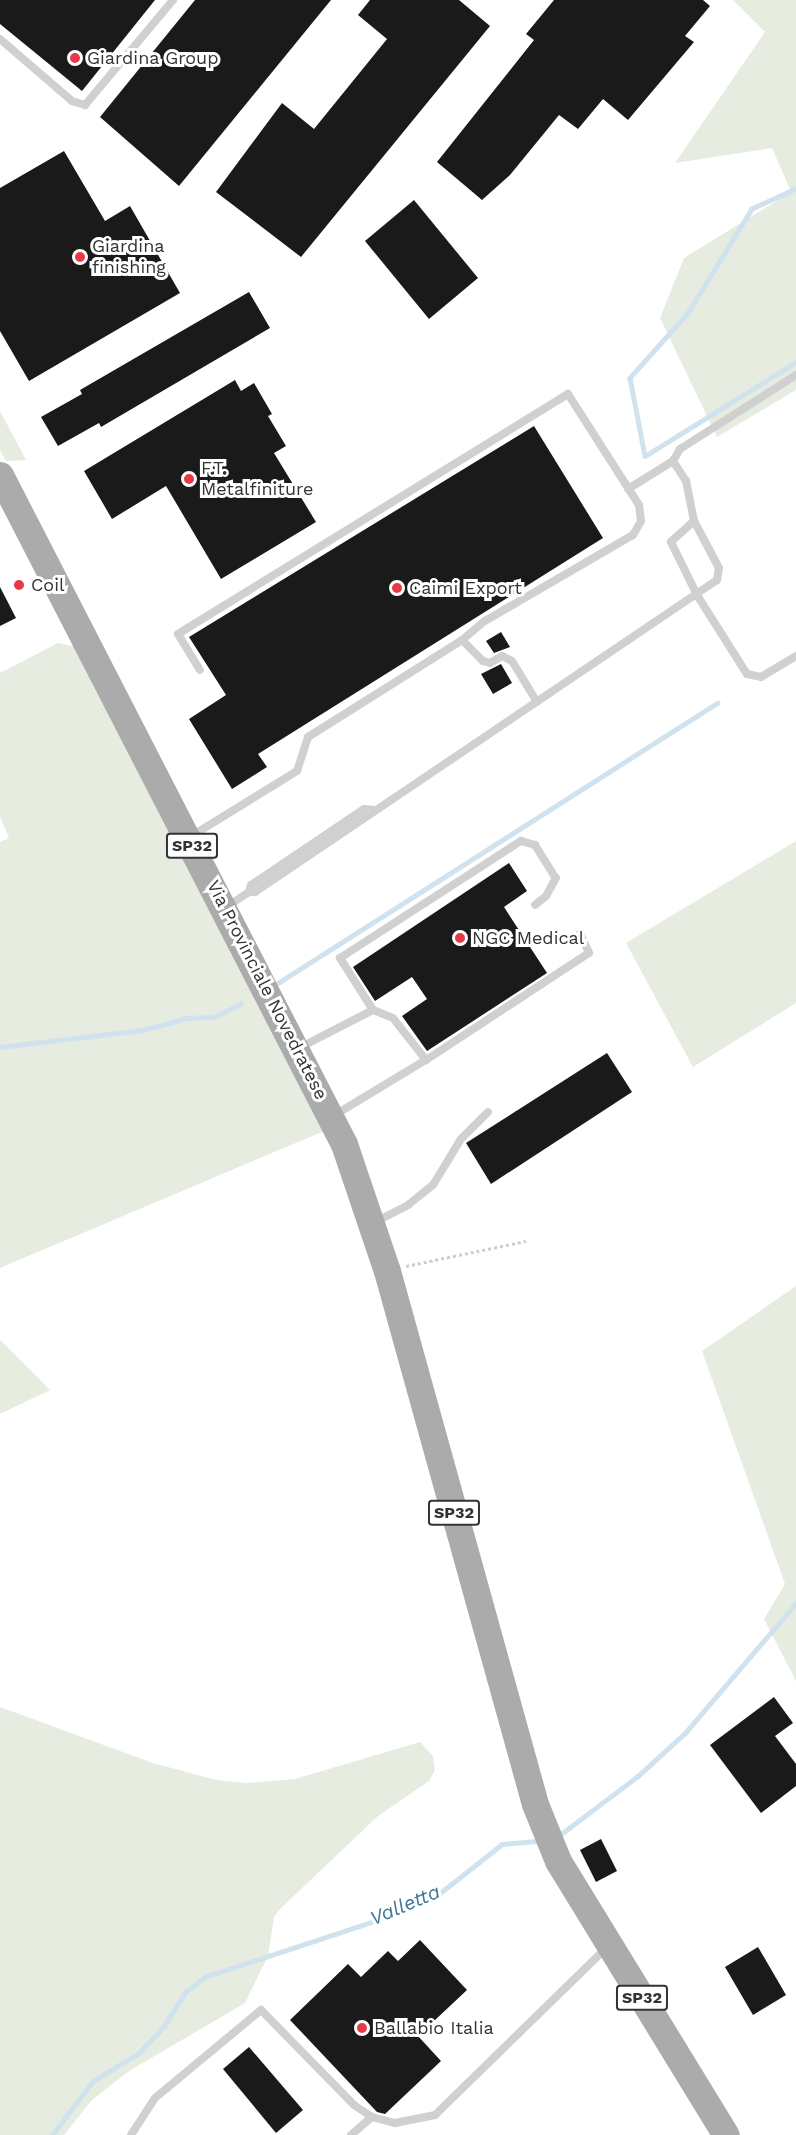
<!DOCTYPE html>
<html>
<head>
<meta charset="utf-8">
<style>
	body { margin:0 }
	#map { position:relative; width:796px; height:2135px; overflow:hidden; background:#fff; font-family:"Work Sans",sans-serif }
	div>[style] { position:absolute }
	.green>* { inset:0; background:#e6ecdf }
	.stream>* { height:4.5px; margin:-2.25px; padding:0 2.25px; transform-origin:2.25px; border-radius:2.25px; background:#cfe2ee }
	.building>* { inset:0; background:#1a1a1a }
	.path>* { height:3px; margin-top:-1.5px; transform-origin:0; background:repeating-linear-gradient(90deg,#cdcdcd 0 3px,transparent 0 6px) }
	.service>* { height:8px; margin:-4px; padding:0 4px; transform-origin:4px; border-radius:4px; background:#d0d0d0 }
	.primary>* { height:27px; margin:-13.5px; padding:0 13.5px; transform-origin:13.5px; border-radius:13.5px; background:#ababab }
	.dots>* { width:16px; height:16px; translate:-50% -50%; box-sizing:border-box; border:3px solid #fff; border-radius:50% }
	span { translate:-50% -50%; white-space:nowrap; text-align:center; line-height:1.15; -webkit-text-stroke:6px #fff; paint-order:stroke }
	.shield-label span { padding:2px 4px; background:#fff; border:2px solid; border-radius:4px; -webkit-text-stroke-width:0 }
	.shield-label { font-size:16px; color:#333; font-weight:700 }
	.poi-label { font-size:18px; color:#333 }
	.left { translate:0 -50%; text-align:left }
	.street-label { font-size:18px; color:#333 }
	.water-label { font-size:20px; color:#3f7597; font-style:italic }
</style>
</head>
<body>
<div id="map">
	<div class="green">
		<i style="clip-path:polygon(733px 0,796px 0,796px 390px,717px 437px,660px 318px,684px 258px,791px 192px,772px 148px,675px 163px,765px 32px)"></i>
		<i style="clip-path:polygon(0 411px,26px 460px,6px 461px,0 450px)"></i>
		<i style="clip-path:polygon(58px 643px,76px 647px,324px 1131px,0 1268px,0 842px,9px 838px,0 817px,0 673px)"></i>
		<i style="clip-path:polygon(796px 841px,796px 1003px,693px 1067px,626px 943px)"></i>
		<i style="clip-path:polygon(796px 1286px,796px 1681px,764px 1619px,785px 1584px,702px 1351px)"></i>
		<i style="clip-path:polygon(0 1340px,50px 1390px,0 1414px)"></i>
		<i style="clip-path:polygon(0 1707px,153px 1763px,216px 1780px,247px 1783px,295px 1779px,420px 1742px,433px 1756px,435px 1770px,429px 1781px,378px 1816px,280px 1909px,274px 1917px,268px 1956px,245px 2003px,129px 2071px,92px 2100px,64px 2135px,0 2135px)"></i>
	</div>
	<div class="stream">
		<i style="left:796px;top:189px;width:48px;rotate:155.6deg"></i>
		<i style="left:752px;top:209px;width:121px;rotate:121.5deg"></i>
		<i style="left:689px;top:312px;width:89px;rotate:131.8deg"></i>
		<i style="left:630px;top:378px;width:79px;rotate:79.1deg"></i>
		<i style="left:645px;top:456px;width:178px;rotate:-31.9deg"></i>
		<i style="left:278px;top:983px;width:521px;rotate:-32.53deg"></i>
		<i style="left:0;top:1047px;width:144px;rotate:-6.8deg"></i>
		<i style="left:143px;top:1030px;width:45px;rotate:-15.6deg"></i>
		<i style="left:186px;top:1018px;width:28px;rotate:-2deg"></i>
		<i style="left:214px;top:1017px;width:30px;rotate:-26deg"></i>
		<i style="left:557px;top:1837px;width:101px;rotate:-37deg"></i>
		<i style="left:638px;top:1776px;width:64px;rotate:-42.5deg"></i>
		<i style="left:685px;top:1733px;width:171px;rotate:-49.5deg"></i>
		<i style="left:52px;top:2135px;width:68px;rotate:-52.8deg"></i>
		<i style="left:93px;top:2081px;width:54px;rotate:-31.3deg"></i>
		<i style="left:139px;top:2053px;width:37px;rotate:-47deg"></i>
		<i style="left:164px;top:2026px;width:41px;rotate:-57.8deg"></i>
		<i style="left:186px;top:1991px;width:24px;rotate:-36deg"></i>
		<i style="left:205px;top:1977px;width:184px;rotate:-18.3deg"></i>
		<i style="left:380px;top:1919px;width:59px;rotate:-21.8deg"></i>
		<i style="left:435px;top:1897px;width:85px;rotate:-38.3deg"></i>
		<i style="left:502px;top:1844px;width:38px;rotate:-5deg"></i>
	</div>
	<div class="building">
		<i style="clip-path:polygon(0 0,155px 0,82px 91px,0 24px)"></i>
		<i style="clip-path:polygon(195px 0,331px 0,179px 186px,100px 117px)"></i>
		<i style="clip-path:polygon(370px 0,459px 0,490px 26px,301px 257px,216px 192px,282px 103px,314px 129px,387px 39px,358px 15px)"></i>
		<i style="clip-path:polygon(554px 0,703px 0,710px 6px,685px 36px,694px 42px,628px 120px,603px 99px,578px 129px,559px 115px,510px 175px,482px 200px,437px 162px,534px 40px,526px 34px)"></i>
		<i style="clip-path:polygon(64px 151px,105px 221px,130px 206px,180px 293px,29px 381px,0 331px,0 188px)"></i>
		<i style="clip-path:polygon(414px 200px,478px 278px,429px 319px,365px 241px)"></i>
		<i style="clip-path:polygon(249px 292px,270px 328px,101px 427px,99px 423px,58px 446px,41px 417px,82px 394px,80px 390px)"></i>
		<i style="clip-path:polygon(235px 380px,241px 391px,254px 383px,272px 414px,268px 416px,286px 446px,274px 453px,316px 522px,221px 579px,166px 486px,112px 519px,84px 471px)"></i>
		<i style="clip-path:polygon(534px 426px,603px 538px,258px 754px,267px 767px,232px 789px,189px 719px,226px 695px,189px 637px)"></i>
		<i style="clip-path:polygon(0 587px,16px 618px,0 626px)"></i>
		<i style="clip-path:polygon(501px 632px,510px 647px,494px 653px,486px 641px)"></i>
		<i style="clip-path:polygon(501px 664px,512px 683px,493px 694px,481px 674px)"></i>
		<i style="clip-path:polygon(509px 863px,527px 891px,504px 907px,547px 973px,427px 1051px,402px 1016px,427px 999px,412px 977px,375px 1001px,353px 967px)"></i>
		<i style="clip-path:polygon(607px 1053px,632px 1092px,491px 1184px,466px 1143px)"></i>
		<i style="clip-path:polygon(774px 1697px,793px 1723px,775px 1736px,796px 1764px,796px 1786px,761px 1813px,710px 1745px)"></i>
		<i style="clip-path:polygon(601px 1839px,617px 1871px,596px 1882px,580px 1850px)"></i>
		<i style="clip-path:polygon(420px 1940px,467px 1990px,418px 2036px,441px 2061px,385px 2114px,377px 2112px,290px 2020px,348px 1964px,361px 1977px,388px 1951px,398px 1961px)"></i>
		<i style="clip-path:polygon(758px 1947px,786px 1995px,753px 2015px,725px 1967px)"></i>
		<i style="clip-path:polygon(249px 2047px,303px 2110px,276px 2133px,223px 2069px)"></i>
	</div>
	<div class="path">
		<i style="left:406px;top:1266px;width:123px;rotate:-11.8deg"></i>
	</div>
	<div class="service">
		<i style="left:0;top:39px;width:95px;rotate:40.7deg"></i>
		<i style="left:72px;top:101px;width:14px;rotate:17deg"></i>
		<i style="left:85px;top:105px;width:137px;rotate:-50deg"></i>
		<i style="left:673px;top:461px;width:14px;rotate:-60deg"></i>
		<i style="left:680px;top:449px;width:138px;rotate:-32.5deg"></i>
		<i style="left:694px;top:521px;width:31px;rotate:138deg"></i>
		<i style="left:671px;top:542px;width:59px;rotate:63.9deg"></i>
		<i style="left:697px;top:595px;width:93px;rotate:57.7deg"></i>
		<i style="left:747px;top:674px;width:14px;rotate:12deg"></i>
		<i style="left:761px;top:677px;width:41px;rotate:-31deg"></i>
		<i style="left:462px;top:640px;width:30px;rotate:45deg"></i>
		<i style="left:483px;top:661px;width:7px;rotate:16deg"></i>
		<i style="left:490px;top:663px;width:14px;rotate:-30deg"></i>
		<i style="left:502px;top:656px;width:11px;rotate:27deg"></i>
		<i style="left:512px;top:661px;width:48px;rotate:58.6deg"></i>
		<i style="left:190px;top:837px;width:126px;rotate:-31.7deg"></i>
		<i style="left:297px;top:771px;width:36px;rotate:-72deg"></i>
		<i style="left:308px;top:737px;width:182px;rotate:-32.2deg"></i>
		<i style="left:462px;top:640px;width:30px;rotate:-40deg"></i>
		<i style="left:485px;top:621px;width:171px;rotate:-30.2deg"></i>
		<i style="left:633px;top:535px;width:16px;rotate:-60deg"></i>
		<i style="left:641px;top:521px;width:16px;rotate:-97deg"></i>
		<i style="left:639px;top:505px;width:132px;rotate:-122.6deg"></i>
		<i style="left:568px;top:394px;width:458px;rotate:148.4deg"></i>
		<i style="left:178px;top:634px;width:42px;rotate:58.6deg"></i>
		<i style="left:249px;top:892px;width:7px;rotate:-74deg"></i>
		<i style="left:251px;top:885px;width:136px;rotate:-33.9deg"></i>
		<i style="left:364px;top:809px;width:11px;rotate:5deg"></i>
		<i style="left:226px;top:907px;width:27px;rotate:-33deg"></i>
		<i style="left:249px;top:892px;width:6px"></i>
		<i style="left:255px;top:892px;width:557px;rotate:-34.03deg"></i>
		<i style="left:717px;top:580px;width:12px;rotate:-81deg"></i>
		<i style="left:719px;top:568px;width:53px;rotate:-118deg"></i>
		<i style="left:694px;top:521px;width:41px;rotate:-101.3deg"></i>
		<i style="left:686px;top:481px;width:24px;rotate:-123deg"></i>
		<i style="left:673px;top:461px;width:53px;rotate:148.1deg"></i>
		<i style="left:299px;top:1048px;width:83px;rotate:-27.2deg"></i>
		<i style="left:373px;top:1010px;width:62px;rotate:-122.4deg"></i>
		<i style="left:340px;top:958px;width:216px;rotate:-32.9deg"></i>
		<i style="left:521px;top:841px;width:15px;rotate:16deg"></i>
		<i style="left:535px;top:845px;width:39px;rotate:58deg"></i>
		<i style="left:556px;top:878px;width:21px;rotate:119deg"></i>
		<i style="left:546px;top:896px;width:14px;rotate:141deg"></i>
		<i style="left:426px;top:1060px;width:195px;rotate:-33.3deg"></i>
		<i style="left:589px;top:953px;width:22px;rotate:-114deg"></i>
		<i style="left:333px;top:1116px;width:109px;rotate:-31.1deg"></i>
		<i style="left:426px;top:1060px;width:53px;rotate:-128.2deg"></i>
		<i style="left:393px;top:1018px;width:22px;rotate:-158deg"></i>
		<i style="left:375px;top:1222px;width:37px;rotate:-27deg"></i>
		<i style="left:408px;top:1205px;width:32px;rotate:-39deg"></i>
		<i style="left:433px;top:1185px;width:54px;rotate:-58.7deg"></i>
		<i style="left:461px;top:1139px;width:38px;rotate:-45deg"></i>
		<i style="left:131px;top:2135px;width:44px;rotate:-57deg"></i>
		<i style="left:155px;top:2098px;width:138px;rotate:-39.7deg"></i>
		<i style="left:261px;top:2010px;width:133px;rotate:45.6deg"></i>
		<i style="left:354px;top:2105px;width:22px;rotate:34deg"></i>
		<i style="left:372px;top:2117px;width:24px;rotate:15deg"></i>
		<i style="left:395px;top:2123px;width:41px;rotate:-11.3deg"></i>
		<i style="left:435px;top:2115px;width:240px;rotate:-44.3deg"></i>
		<i style="left:351px;top:2135px;width:28px;rotate:-41deg"></i>
	</div>
	<div class="primary">
		<i style="left:0;top:475px;width:752px;rotate:62.79deg"></i>
		<i style="left:344px;top:1144px;width:134px;rotate:71.3deg"></i>
		<i style="left:387px;top:1271px;width:553px;rotate:74.48deg"></i>
		<i style="left:535px;top:1804px;width:61px;rotate:68deg"></i>
		<i style="left:558px;top:1861px;width:321px;rotate:58.5deg"></i>
	</div>
	<div class="dots">
		<i style="left:75px;top:58px;background:#e63946"></i>
		<i style="left:80px;top:257px;background:#e63946"></i>
		<i style="left:189px;top:479px;background:#e63946"></i>
		<i style="left:19px;top:585px;background:#e63946"></i>
		<i style="left:397px;top:588px;background:#e63946"></i>
		<i style="left:460px;top:938px;background:#e63946"></i>
		<i style="left:362px;top:2028px;background:#e63946"></i>
	</div>
	<div class="shield-label">
		<span style="left:192px;top:846px">SP32</span>
		<span style="left:454px;top:1513px">SP32</span>
		<span style="left:642px;top:1998px">SP32</span>
	</div>
	<div class="poi-label">
		<span class="left" style="left:87px;top:58px">Giardina Group</span>
		<span class="left" style="left:92px;top:257px">Giardina<br>finishing</span>
		<span class="left" style="left:201px;top:479px">F.T.<br>Metalfiniture</span>
		<span class="left" style="left:31px;top:585px">Coil</span>
		<span class="left" style="left:409px;top:588px">Caimi Export</span>
		<span class="left" style="left:472px;top:938px">NGC Medical</span>
		<span class="left" style="left:374px;top:2028px">Ballabio Italia</span>
	</div>
	<div class="street-label">
		<span style="left:267px;top:990px;rotate:63deg">Via Provinciale Novedratese</span>
	</div>
	<div class="water-label">
		<span style="left:405px;top:1905px;rotate:-23deg">Valletta</span>
	</div>
</div>
</body>
</html>
